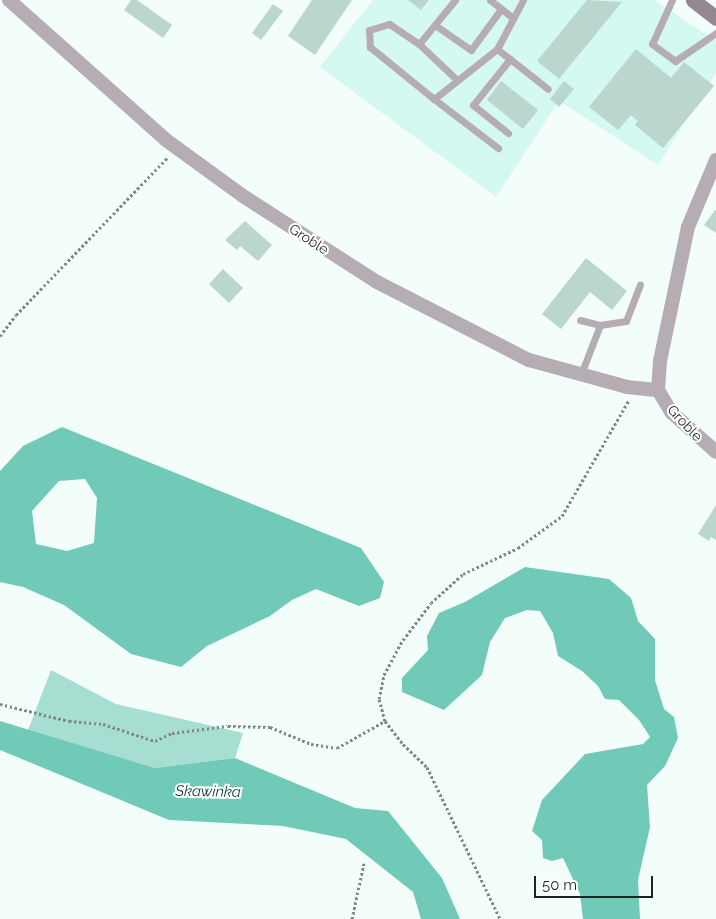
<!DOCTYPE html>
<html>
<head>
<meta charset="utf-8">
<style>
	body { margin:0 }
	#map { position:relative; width:716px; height:919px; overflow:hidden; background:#f3fefb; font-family:Raleway,sans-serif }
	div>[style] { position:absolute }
	.built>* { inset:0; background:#d3f9f0 }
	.green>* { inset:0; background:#a6ded2 }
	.water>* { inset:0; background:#71cab8 }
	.building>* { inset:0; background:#bad6cf }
	.path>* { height:3px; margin-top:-1.5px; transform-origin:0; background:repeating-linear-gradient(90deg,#7f8987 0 2.5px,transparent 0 5px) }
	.lane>* { height:7px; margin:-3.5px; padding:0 3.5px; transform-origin:3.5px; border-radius:3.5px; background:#b6adb4 }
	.street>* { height:14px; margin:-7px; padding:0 7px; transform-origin:7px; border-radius:7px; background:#b6adb4 }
	.secondary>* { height:15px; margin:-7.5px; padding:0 7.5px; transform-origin:7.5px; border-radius:7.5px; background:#948791 }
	span { translate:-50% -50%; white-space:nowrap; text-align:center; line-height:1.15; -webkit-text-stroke:4px #fff; paint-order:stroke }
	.street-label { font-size:14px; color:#1b2523 }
	.water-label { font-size:15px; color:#0f3a32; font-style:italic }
	.scale { position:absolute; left:534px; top:876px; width:119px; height:22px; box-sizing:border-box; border:2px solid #1b2523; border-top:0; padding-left:6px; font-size:15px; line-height:18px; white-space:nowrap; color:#1b2523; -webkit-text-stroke:4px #fff; paint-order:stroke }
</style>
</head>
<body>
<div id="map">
	<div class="built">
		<i style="clip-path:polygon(373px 0,654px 0,716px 41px,716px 73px,658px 165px,559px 101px,496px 197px,320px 67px)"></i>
	</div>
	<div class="green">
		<i style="clip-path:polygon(51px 670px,116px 704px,243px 733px,235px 758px,155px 768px,28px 730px)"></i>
	</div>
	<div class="water">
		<i style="clip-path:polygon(evenodd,62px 427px,361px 548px,384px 582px,380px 598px,359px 606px,316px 589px,292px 600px,270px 616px,207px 646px,181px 667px,131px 654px,64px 605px,23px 587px,0 582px,0 471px,23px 446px,62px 427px,85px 479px,97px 498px,94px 543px,67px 551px,36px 544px,32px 511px,59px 481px,85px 479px)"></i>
		<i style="clip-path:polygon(525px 567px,609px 579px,631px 598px,638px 621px,655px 639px,655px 680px,664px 709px,674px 717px,678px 738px,665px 766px,647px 785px,650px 827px,638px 880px,640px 919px,583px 919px,580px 894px,563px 858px,552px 861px,543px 858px,542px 840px,532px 831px,542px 800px,585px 754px,643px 744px,650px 737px,639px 720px,619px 700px,605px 699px,598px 686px,582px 671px,558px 656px,553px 633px,540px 611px,527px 610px,505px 618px,490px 642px,482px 675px,444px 710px,402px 692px,402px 678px,428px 650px,427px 636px,439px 613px,465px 602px)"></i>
		<i style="clip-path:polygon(0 721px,155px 768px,235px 758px,355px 808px,388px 811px,442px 878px,460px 919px,421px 919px,413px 892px,346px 839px,283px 826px,169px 820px,0 750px)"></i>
	</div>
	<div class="building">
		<i style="clip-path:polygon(131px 0,137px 0,172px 25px,163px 38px,124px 10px)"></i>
		<i style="clip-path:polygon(312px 0,352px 0,315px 55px,288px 36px)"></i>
		<i style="clip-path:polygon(408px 0,429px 0,421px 10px)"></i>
		<i style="clip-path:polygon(587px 0,622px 2px,559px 79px,537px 61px)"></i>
		<i style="clip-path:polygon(273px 4px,283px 11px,261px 40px,252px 33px)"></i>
		<i style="clip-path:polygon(636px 49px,671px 78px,684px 62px,714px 86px,663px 148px,635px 125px,638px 121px,631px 115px,618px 130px,589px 107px)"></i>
		<i style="clip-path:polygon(501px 81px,538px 110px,523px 129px,487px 100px)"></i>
		<i style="clip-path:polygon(564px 81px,574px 89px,559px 107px,550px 99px)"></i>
		<i style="clip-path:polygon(715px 210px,716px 211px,716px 233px,704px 225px)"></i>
		<i style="clip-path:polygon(245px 221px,272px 245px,258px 261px,240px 246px,237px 250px,225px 240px)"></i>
		<i style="clip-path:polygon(586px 258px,627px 291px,612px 310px,590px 292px,561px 329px,542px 314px)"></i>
		<i style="clip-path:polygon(223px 269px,243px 288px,229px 303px,209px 284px)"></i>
		<i style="clip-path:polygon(716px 505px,716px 540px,711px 537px,709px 541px,698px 534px)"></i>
	</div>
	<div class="path">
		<i style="left:0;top:336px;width:26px;rotate:-53deg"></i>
		<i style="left:16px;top:315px;width:219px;rotate:-46.1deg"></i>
		<i style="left:0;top:704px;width:71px;rotate:13.8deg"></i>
		<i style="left:69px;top:721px;width:34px;rotate:5deg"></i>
		<i style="left:103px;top:724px;width:55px;rotate:18.1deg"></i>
		<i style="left:155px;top:741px;width:19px;rotate:-25deg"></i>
		<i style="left:172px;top:733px;width:56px;rotate:-7.1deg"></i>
		<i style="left:228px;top:726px;width:42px;rotate:1.4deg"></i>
		<i style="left:270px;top:727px;width:44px;rotate:22.5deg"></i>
		<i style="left:311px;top:744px;width:26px;rotate:9deg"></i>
		<i style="left:337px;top:748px;width:55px;rotate:-29.4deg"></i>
		<i style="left:385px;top:721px;width:23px;rotate:-105deg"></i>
		<i style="left:379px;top:699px;width:25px;rotate:-78deg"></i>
		<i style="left:384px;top:675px;width:40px;rotate:-62deg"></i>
		<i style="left:403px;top:640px;width:46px;rotate:-52.9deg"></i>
		<i style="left:431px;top:603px;width:43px;rotate:-42.2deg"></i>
		<i style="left:463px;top:574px;width:61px;rotate:-25.3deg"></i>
		<i style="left:518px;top:548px;width:54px;rotate:-36deg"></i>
		<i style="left:562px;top:516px;width:134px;rotate:-60deg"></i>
		<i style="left:385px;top:721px;width:29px;rotate:52deg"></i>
		<i style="left:403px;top:744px;width:33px;rotate:44deg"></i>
		<i style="left:427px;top:767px;width:169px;rotate:64.3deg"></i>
		<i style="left:352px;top:919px;width:57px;rotate:-77.9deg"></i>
	</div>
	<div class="lane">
		<i style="left:455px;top:0;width:57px;rotate:129.3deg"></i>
		<i style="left:419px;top:44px;width:36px;rotate:-146deg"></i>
		<i style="left:389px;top:24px;width:21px;rotate:163deg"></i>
		<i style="left:369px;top:30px;width:17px;rotate:87deg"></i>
		<i style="left:370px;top:47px;width:82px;rotate:39.1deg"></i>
		<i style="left:434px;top:99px;width:80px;rotate:-38.4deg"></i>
		<i style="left:497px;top:49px;width:55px;rotate:-62deg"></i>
		<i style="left:490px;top:0;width:29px;rotate:38deg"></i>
		<i style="left:672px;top:0;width:48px;rotate:114.4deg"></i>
		<i style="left:652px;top:44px;width:29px;rotate:36deg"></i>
		<i style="left:675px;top:61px;width:50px;rotate:-34.3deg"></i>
		<i style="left:435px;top:25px;width:44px;rotate:34.8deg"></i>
		<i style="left:471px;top:50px;width:51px;rotate:-53.8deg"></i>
		<i style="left:419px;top:44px;width:52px;rotate:43.5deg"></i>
		<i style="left:497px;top:49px;width:16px;rotate:38deg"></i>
		<i style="left:510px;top:59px;width:59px;rotate:128.8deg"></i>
		<i style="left:473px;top:105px;width:45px;rotate:38.7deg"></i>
		<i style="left:510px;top:59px;width:48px;rotate:38.3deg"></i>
		<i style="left:434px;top:99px;width:81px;rotate:37.4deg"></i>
		<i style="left:580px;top:320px;width:21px;rotate:14deg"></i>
		<i style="left:600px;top:325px;width:53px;rotate:111.2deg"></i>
		<i style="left:600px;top:325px;width:26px;rotate:-9deg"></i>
		<i style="left:626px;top:321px;width:39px;rotate:-69deg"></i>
	</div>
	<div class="street">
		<i style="left:9px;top:0;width:210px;rotate:41.7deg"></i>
		<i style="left:166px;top:140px;width:95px;rotate:36deg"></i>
		<i style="left:243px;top:196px;width:159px;rotate:32.7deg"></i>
		<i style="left:377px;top:282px;width:171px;rotate:27.2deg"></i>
		<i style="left:529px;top:360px;width:102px;rotate:15.4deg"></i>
		<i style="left:627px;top:387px;width:31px;rotate:6deg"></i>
		<i style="left:658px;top:390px;width:29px;rotate:-86deg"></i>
		<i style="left:660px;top:361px;width:137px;rotate:-78.2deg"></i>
		<i style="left:688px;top:227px;width:73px;rotate:-67.3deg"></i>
		<i style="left:658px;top:390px;width:26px;rotate:59deg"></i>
		<i style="left:671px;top:412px;width:60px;rotate:41.6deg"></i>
	</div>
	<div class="secondary">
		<i style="left:693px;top:0;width:29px;rotate:38deg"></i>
	</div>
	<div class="street-label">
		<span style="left:309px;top:239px;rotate:33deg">Groble</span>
		<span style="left:685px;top:423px;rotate:47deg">Groble</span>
	</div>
	<div class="water-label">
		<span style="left:208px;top:792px;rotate:1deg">Skawinka</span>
	</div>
	<div class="scale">50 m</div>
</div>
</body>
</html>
